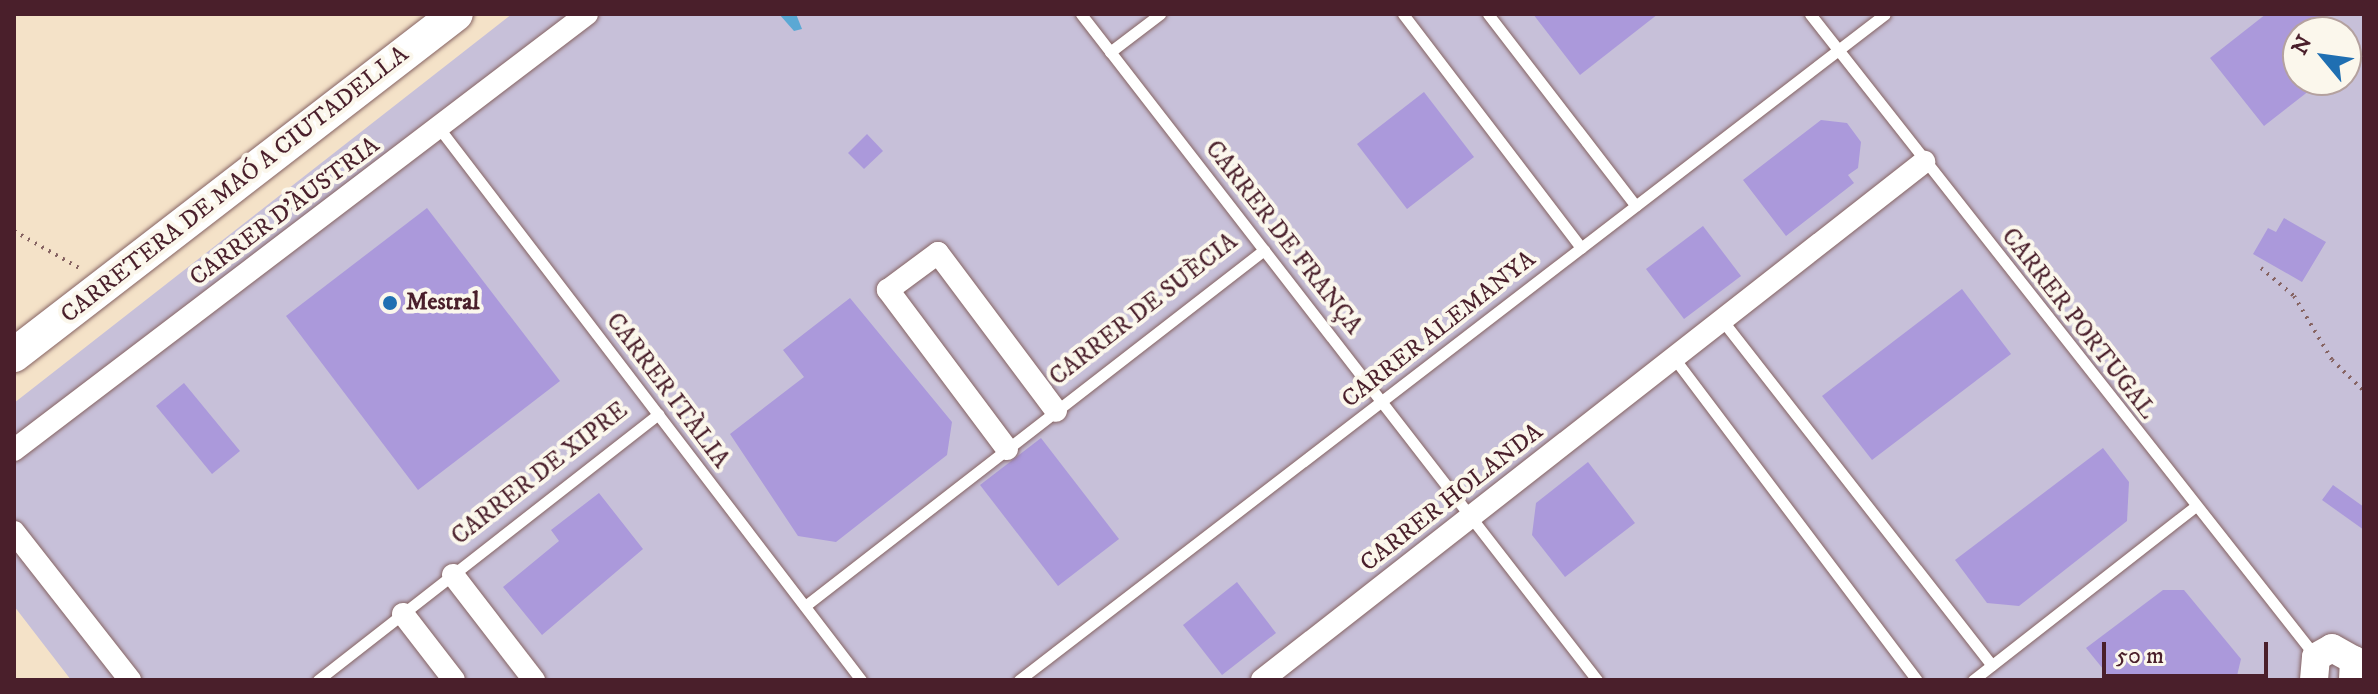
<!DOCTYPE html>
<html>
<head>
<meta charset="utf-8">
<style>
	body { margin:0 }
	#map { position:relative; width:2378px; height:694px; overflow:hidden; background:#f4e2c8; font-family:"IM FELL DW Pica",serif }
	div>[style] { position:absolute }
	.industrial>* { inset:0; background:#c7c0d9 }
	.water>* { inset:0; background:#5ba8d4 }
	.building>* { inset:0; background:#ab99db }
	.path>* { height:4px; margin-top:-2px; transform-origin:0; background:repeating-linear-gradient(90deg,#866362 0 2px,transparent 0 8px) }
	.roads { filter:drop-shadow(0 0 2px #866362) drop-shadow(0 0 2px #866362) }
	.service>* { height:11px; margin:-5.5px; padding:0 5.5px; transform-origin:5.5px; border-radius:5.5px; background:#fff }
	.minor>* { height:22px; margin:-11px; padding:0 11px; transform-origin:11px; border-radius:11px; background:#fff }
	.tertiary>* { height:28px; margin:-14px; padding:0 14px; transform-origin:14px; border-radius:14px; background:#fff }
	.primary>* { height:34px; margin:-17px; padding:0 17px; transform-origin:17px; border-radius:17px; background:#fff }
	.dots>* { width:22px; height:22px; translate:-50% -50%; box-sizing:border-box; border:4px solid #fbf7ec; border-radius:50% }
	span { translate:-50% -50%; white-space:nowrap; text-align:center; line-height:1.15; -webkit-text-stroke:8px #fbf7ec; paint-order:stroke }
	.street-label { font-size:24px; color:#4a1f2b }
	.poi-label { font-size:24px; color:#4a1f2b; font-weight:700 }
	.left { translate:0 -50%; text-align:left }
	.frame { position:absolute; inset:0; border:16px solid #4a1f2b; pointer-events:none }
	.north { position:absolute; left:2282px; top:16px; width:80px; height:80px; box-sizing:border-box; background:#fbf7ec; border:2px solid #b4a19f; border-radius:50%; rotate:299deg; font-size:22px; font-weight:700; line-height:32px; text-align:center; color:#4a1f2b }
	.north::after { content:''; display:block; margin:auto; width:28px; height:36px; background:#1f6fb2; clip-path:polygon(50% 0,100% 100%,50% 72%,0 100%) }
	.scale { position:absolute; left:2102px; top:642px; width:166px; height:36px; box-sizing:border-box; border:4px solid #4a1f2b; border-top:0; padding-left:10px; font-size:24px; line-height:28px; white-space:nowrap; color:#4a1f2b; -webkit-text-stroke:6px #fbf7ec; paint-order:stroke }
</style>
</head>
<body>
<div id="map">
	<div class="industrial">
		<i style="clip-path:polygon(evenodd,512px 14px,2364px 14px,2364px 680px,71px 680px,14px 606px,14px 403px,512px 14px,2298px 32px,2346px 32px,2346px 80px,2298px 80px,2298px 32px)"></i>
	</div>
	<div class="water">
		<i style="clip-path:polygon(779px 14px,796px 14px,802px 29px,794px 31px)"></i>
	</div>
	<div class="building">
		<i style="clip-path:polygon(1533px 14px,1658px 14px,1580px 75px)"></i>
		<i style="clip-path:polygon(2266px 14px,2323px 14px,2337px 32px,2298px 32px,2298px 80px,2323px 80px,2264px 126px,2210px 58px)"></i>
		<i style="clip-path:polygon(1424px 92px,1474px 157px,1407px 209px,1357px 144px)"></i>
		<i style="clip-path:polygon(1821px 120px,1847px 123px,1861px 142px,1858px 168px,1848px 175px,1854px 183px,1786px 236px,1743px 180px)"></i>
		<i style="clip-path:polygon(867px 134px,883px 151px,864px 169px,848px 153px)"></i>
		<i style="clip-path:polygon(427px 208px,560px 381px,418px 490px,286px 316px)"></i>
		<i style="clip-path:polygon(2284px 218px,2326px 242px,2302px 282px,2253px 254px,2268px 228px,2276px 232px)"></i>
		<i style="clip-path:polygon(1703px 226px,1741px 276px,1684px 319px,1646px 269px)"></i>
		<i style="clip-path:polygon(1962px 289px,2011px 354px,1872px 460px,1822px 396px)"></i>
		<i style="clip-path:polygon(850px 298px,952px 422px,947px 455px,836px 542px,798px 536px,730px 434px,804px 377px,783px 350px)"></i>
		<i style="clip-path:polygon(184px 383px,240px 451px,212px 474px,156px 406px)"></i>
		<i style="clip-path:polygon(1041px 438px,1119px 539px,1058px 586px,980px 485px)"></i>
		<i style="clip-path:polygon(2103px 448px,2129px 482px,2127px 521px,2019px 606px,1987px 603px,1955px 560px)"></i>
		<i style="clip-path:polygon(1588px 462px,1635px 523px,1565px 577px,1532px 535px,1536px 503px)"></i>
		<i style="clip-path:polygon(2333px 485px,2364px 507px,2364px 530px,2322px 500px)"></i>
		<i style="clip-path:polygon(599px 493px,643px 549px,542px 635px,503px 587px,559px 541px,551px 530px)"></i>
		<i style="clip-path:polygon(1237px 582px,1276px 633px,1222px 675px,1183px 625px)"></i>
		<i style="clip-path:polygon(2163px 590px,2184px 590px,2241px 659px,2236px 680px,2112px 680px,2086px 648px)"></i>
	</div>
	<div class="path">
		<i style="left:14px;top:231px;width:77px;rotate:29.6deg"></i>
		<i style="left:2261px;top:268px;width:43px;rotate:40.3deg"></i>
		<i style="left:2294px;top:296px;width:74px;rotate:59.3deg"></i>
		<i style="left:2332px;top:360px;width:45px;rotate:44.1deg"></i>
	</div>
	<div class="roads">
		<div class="service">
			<i style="left:1081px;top:14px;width:843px;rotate:52.23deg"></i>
			<i style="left:1403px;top:14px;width:294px;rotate:52.7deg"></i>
			<i style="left:1488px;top:14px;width:242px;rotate:52.4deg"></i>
			<i style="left:1810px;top:14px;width:818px;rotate:51.8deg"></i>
			<i style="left:1110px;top:52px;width:63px;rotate:-37.2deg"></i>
			<i style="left:439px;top:128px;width:695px;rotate:52.6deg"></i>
			<i style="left:1722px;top:320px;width:438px;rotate:52deg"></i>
			<i style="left:1674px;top:358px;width:403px;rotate:53deg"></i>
			<i style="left:805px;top:606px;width:581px;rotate:-37.8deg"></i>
			<i style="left:318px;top:680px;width:432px;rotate:-38deg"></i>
			<i style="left:1019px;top:680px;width:1092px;rotate:-37.56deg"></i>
			<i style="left:1973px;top:680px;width:279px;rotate:-38deg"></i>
		</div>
		<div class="minor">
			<i style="left:1007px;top:449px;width:199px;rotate:-126.8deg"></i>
			<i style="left:888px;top:290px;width:62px;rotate:-36.5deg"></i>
			<i style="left:938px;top:253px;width:197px;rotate:53.2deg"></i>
			<i style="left:14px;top:450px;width:720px;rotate:-37.27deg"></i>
			<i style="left:14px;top:532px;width:188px;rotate:51.9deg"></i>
			<i style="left:453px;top:575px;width:133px;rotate:52.4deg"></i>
			<i style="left:403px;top:614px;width:83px;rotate:52.3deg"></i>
			<i style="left:1262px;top:680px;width:841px;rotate:-38.04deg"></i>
		</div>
		<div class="tertiary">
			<i style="left:2314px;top:680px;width:23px;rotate:-85deg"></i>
			<i style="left:2316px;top:657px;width:18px;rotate:-29deg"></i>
			<i style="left:2332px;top:648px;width:25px;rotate:29deg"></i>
			<i style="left:2354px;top:660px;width:20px;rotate:93deg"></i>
		</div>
		<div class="primary">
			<i style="left:14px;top:355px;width:558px;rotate:-37.65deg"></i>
		</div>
	</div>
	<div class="dots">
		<i style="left:390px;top:303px;background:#1f6fb2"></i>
	</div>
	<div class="street-label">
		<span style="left:235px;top:185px;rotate:-38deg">CARRETERA DE MAÓ A CIUTADELLA</span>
		<span style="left:285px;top:212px;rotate:-37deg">CARRER D'ÀUSTRIA</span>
		<span style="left:1283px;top:238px;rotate:52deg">CARRER DE FRANÇA</span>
		<span style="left:1144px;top:310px;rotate:-38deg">CARRER DE SUÈCIA</span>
		<span style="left:2078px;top:324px;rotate:52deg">CARRER PORTUGAL</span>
		<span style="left:1439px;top:330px;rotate:-38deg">CARRER ALEMANYA</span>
		<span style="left:667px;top:391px;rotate:53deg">CARRER ITÀLIA</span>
		<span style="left:540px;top:474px;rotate:-38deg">CARRER DE XIPRE</span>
		<span style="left:1452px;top:498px;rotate:-38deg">CARRER HOLANDA</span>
	</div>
	<div class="poi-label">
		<span class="left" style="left:406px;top:303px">Mestral</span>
	</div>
	<div class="frame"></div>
	<div class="north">N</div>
	<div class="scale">50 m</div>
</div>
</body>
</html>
